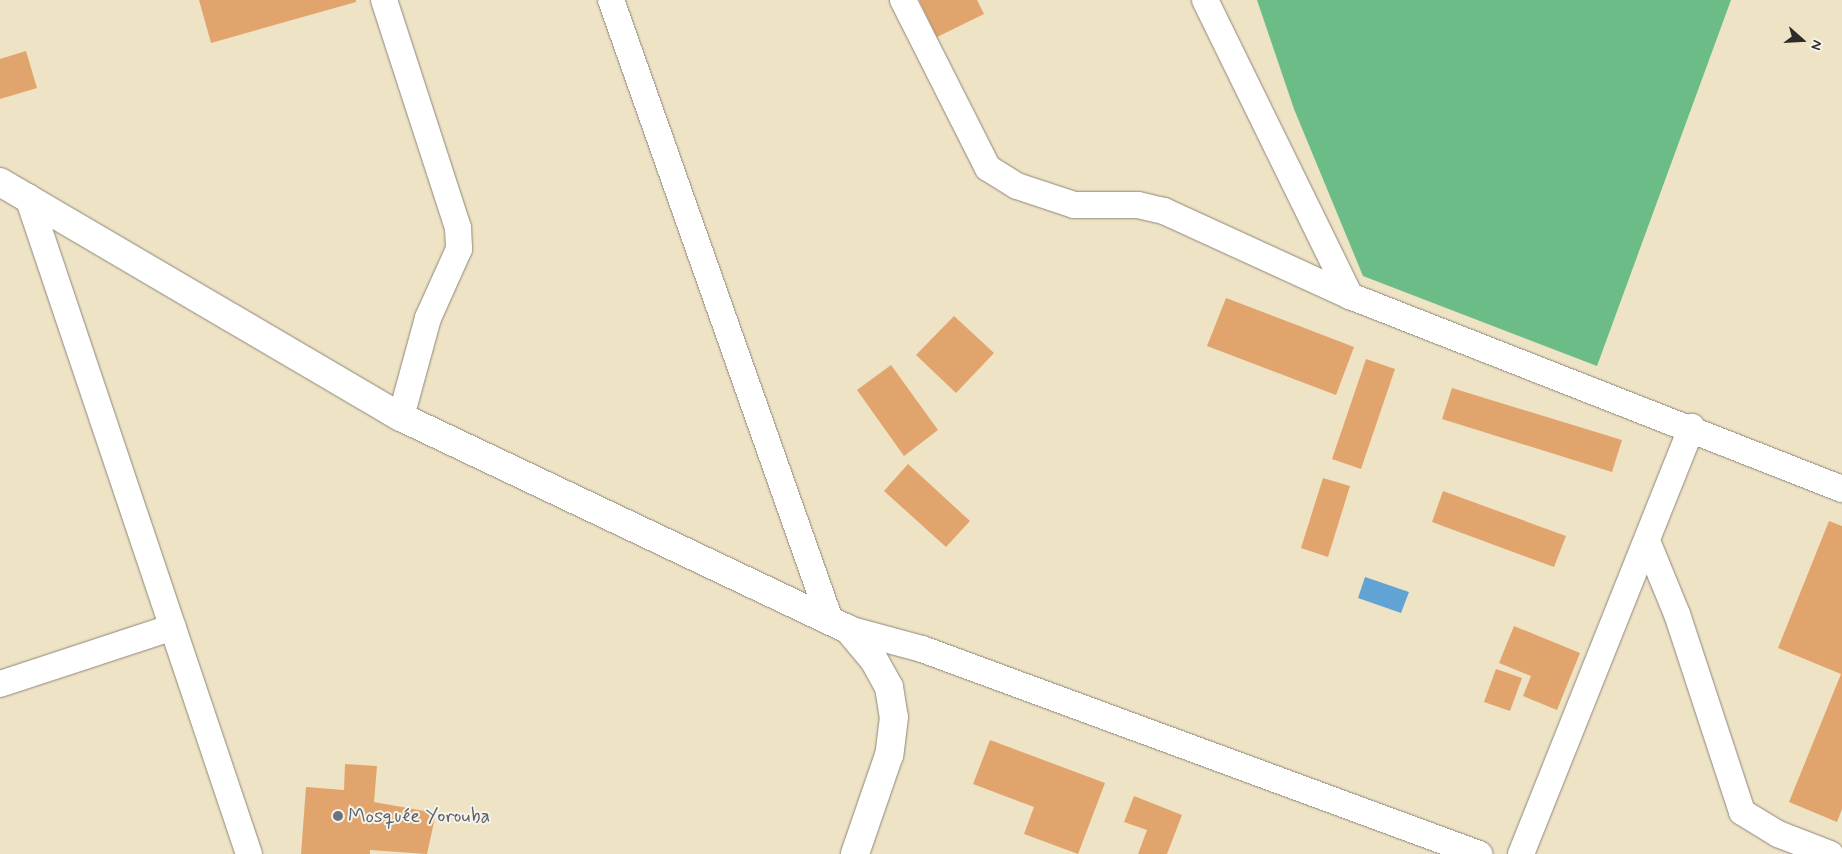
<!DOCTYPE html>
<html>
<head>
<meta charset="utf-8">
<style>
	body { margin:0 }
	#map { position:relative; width:1842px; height:854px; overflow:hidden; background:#efe3c6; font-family:Mynerve,sans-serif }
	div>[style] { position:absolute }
	.forest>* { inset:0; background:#6cbc87 }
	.water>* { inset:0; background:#60a3d4 }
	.building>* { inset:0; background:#e1a46d }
	.roads { filter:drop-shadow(0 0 1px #8d8778) drop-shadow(0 0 1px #8d8778) }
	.street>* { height:26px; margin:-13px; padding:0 13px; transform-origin:13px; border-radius:13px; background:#fff }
	.secondary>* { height:28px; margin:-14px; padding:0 14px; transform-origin:14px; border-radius:14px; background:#fff }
	.dots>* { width:14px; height:14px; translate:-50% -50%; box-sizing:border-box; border:2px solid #f7f3e8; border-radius:50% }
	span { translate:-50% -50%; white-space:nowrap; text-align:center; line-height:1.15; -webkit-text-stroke:4px #f7f3e8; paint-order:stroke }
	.worship-label { font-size:20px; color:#5b616d }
	.left { translate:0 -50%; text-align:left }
	.north { position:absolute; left:1777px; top:15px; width:50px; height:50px; -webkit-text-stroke:4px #f7f3e8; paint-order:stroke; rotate:109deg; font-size:14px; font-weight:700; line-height:20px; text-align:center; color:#2b2b2b }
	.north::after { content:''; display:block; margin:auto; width:18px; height:22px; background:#2b2b2b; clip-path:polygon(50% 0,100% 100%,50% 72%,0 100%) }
</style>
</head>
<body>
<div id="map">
	<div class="forest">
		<i style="clip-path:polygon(1257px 0,1731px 0,1597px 366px,1363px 276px,1294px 109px)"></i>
	</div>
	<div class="water">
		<i style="clip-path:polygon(1365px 577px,1409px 592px,1401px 613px,1358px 598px)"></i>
	</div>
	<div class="building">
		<i style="clip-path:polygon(199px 0,356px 0,356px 2px,211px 43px)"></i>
		<i style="clip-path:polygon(919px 0,977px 0,984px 14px,937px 37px)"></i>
		<i style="clip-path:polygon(26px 51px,37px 88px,0 99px,0 59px)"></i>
		<i style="clip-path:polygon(1226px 298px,1354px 347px,1336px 395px,1207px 346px)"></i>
		<i style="clip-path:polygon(954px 316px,994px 353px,956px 393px,916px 355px)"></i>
		<i style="clip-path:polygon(1366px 359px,1395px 369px,1361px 469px,1332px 459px)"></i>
		<i style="clip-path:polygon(891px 365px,938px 430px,904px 456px,857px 390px)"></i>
		<i style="clip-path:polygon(1452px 388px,1622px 440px,1612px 472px,1442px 419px)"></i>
		<i style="clip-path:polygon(908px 464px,970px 521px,946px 547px,884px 491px)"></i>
		<i style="clip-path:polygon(1323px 478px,1350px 486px,1328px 557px,1301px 548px)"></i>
		<i style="clip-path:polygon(1443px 491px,1566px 536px,1554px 567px,1432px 522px)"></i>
		<i style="clip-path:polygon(1829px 521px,1842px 526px,1842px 809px,1837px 822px,1789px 802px,1841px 674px,1778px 648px)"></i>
		<i style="clip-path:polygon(1514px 626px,1580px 653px,1557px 710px,1523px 696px,1531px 676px,1499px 663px)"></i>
		<i style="clip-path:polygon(1496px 669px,1522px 678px,1510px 711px,1484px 702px)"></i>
		<i style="clip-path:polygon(990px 740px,1105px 783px,1078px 854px,1024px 834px,1034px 807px,973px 784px)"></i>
		<i style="clip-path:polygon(345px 764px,377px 766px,374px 802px,436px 813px,427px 854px,370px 850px,370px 854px,301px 854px,306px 787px,344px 790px)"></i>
		<i style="clip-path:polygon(1134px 796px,1182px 815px,1167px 854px,1138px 854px,1147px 830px,1124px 822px)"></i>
	</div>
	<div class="roads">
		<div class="street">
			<i style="left:384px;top:0;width:240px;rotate:72deg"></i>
			<i style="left:458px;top:228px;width:21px;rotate:87deg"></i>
			<i style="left:459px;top:249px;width:76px;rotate:114.2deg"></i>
			<i style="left:428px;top:318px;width:103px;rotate:105.3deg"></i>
			<i style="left:611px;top:0;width:658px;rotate:70.55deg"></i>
			<i style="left:903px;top:0;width:188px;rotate:63.2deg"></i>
			<i style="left:988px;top:168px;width:34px;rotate:32deg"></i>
			<i style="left:1017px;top:186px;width:60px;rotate:18.4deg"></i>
			<i style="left:1074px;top:205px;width:64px"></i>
			<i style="left:1138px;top:205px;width:27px;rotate:13deg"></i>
			<i style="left:1164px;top:211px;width:205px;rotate:24.6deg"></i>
			<i style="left:1350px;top:296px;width:529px;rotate:21.42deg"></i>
			<i style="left:1205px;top:0;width:330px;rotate:63.9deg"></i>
			<i style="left:28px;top:197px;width:693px;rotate:71.41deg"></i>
			<i style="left:1647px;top:541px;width:79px;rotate:67.7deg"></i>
			<i style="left:1677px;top:614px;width:208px;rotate:71.8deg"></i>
			<i style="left:1742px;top:812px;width:42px;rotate:31.4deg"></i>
			<i style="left:1778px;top:834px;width:56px;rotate:21deg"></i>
			<i style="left:848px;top:629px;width:77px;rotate:15.1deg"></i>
			<i style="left:922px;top:649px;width:594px;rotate:20.21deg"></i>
			<i style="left:0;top:684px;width:182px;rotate:-18.2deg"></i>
			<i style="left:1521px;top:854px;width:460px;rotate:-68.2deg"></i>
		</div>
		<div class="secondary">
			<i style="left:0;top:182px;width:465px;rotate:30.4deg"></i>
			<i style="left:401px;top:417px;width:495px;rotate:25.4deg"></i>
			<i style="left:848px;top:629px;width:40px;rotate:50deg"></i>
			<i style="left:874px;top:660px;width:31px;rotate:61deg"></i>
			<i style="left:889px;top:687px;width:30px;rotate:81deg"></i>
			<i style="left:894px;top:717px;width:38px;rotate:97deg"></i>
			<i style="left:889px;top:755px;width:105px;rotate:109deg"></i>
		</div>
	</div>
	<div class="dots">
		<i style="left:338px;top:816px;background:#6b7280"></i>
	</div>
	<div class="worship-label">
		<span class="left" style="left:348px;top:816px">Mosquée Yorouba</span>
	</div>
	<div class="north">N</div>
</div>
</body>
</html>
